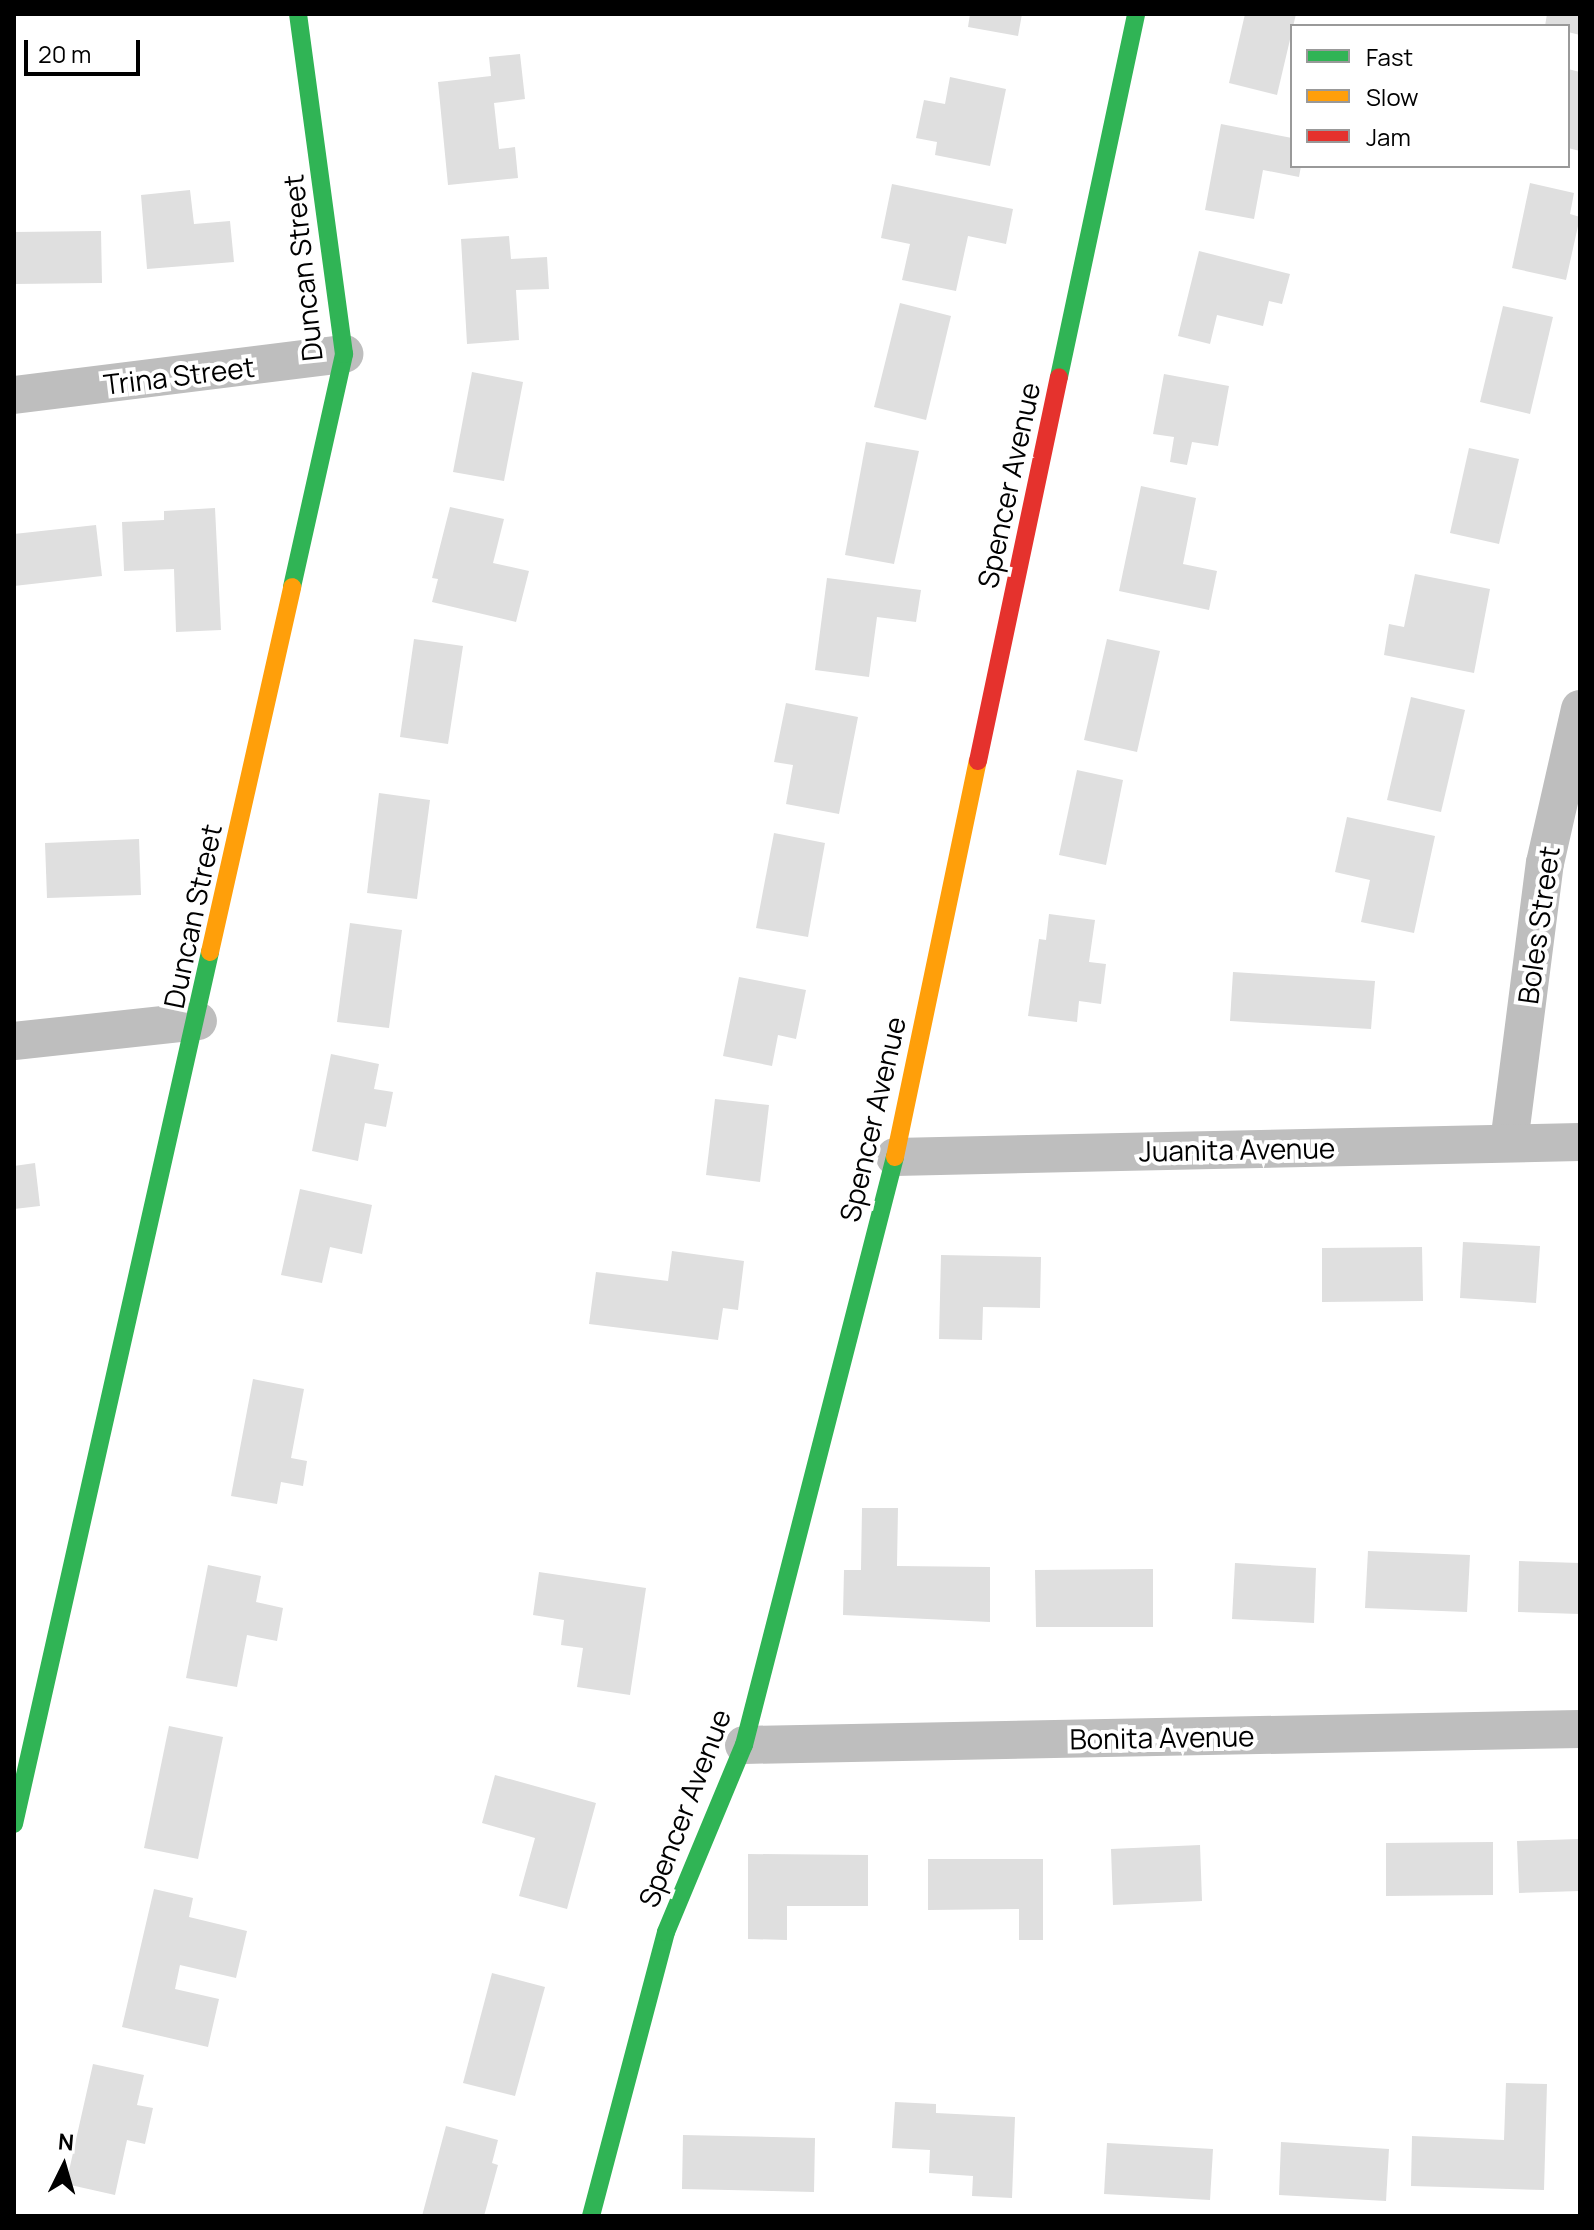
<!DOCTYPE html>
<html>
<head>
<meta charset="utf-8">
<style>
	body { margin:0 }
	#map { position:relative; width:1594px; height:2230px; overflow:hidden; background:#fff; font-family:Manrope,sans-serif }
	div>[style] { position:absolute }
	.building>* { inset:0; background:#dfdfdf }
	.street>* { height:38px; margin:-19px; padding:0 19px; transform-origin:19px; border-radius:19px; background:#bebebe }
	.fast>* { height:18px; margin:-9px; padding:0 9px; transform-origin:9px; border-radius:9px; background:#30b455 }
	.slow>* { height:18px; margin:-9px; padding:0 9px; transform-origin:9px; border-radius:9px; background:#ff9f0a }
	.jam>* { height:18px; margin:-9px; padding:0 9px; transform-origin:9px; border-radius:9px; background:#e5322d }
	span { translate:-50% -50%; white-space:nowrap; text-align:center; line-height:1.15; -webkit-text-stroke:8px #fff; paint-order:stroke }
	.street-label { font-size:28px; color:#000 }
	.frame { position:absolute; inset:0; border:16px solid #000; pointer-events:none }
	.legend { position:absolute; left:1290px; top:24px; width:280px; height:144px; box-sizing:border-box; background:#fff; border:2px solid #999; margin:0; padding:10px 14px; list-style:none; font-size:24px; color:#000 }
	.legend li { display:flex; align-items:center; gap:16px; height:40px }
	.legend b { width:40px; border:2px solid #999 }
	.north { position:absolute; left:24px; top:2126px; width:80px; height:80px; -webkit-text-stroke:6px #fff; paint-order:stroke; rotate:5deg; font-size:22px; font-weight:700; line-height:32px; text-align:center; color:#000 }
	.north::after { content:''; display:block; margin:auto; width:28px; height:36px; background:#000; clip-path:polygon(50% 0,100% 100%,50% 72%,0 100%) }
	.scale { position:absolute; left:24px; top:40px; width:116px; height:36px; box-sizing:border-box; border:4px solid #000; border-top:0; padding-left:10px; font-size:24px; line-height:28px; white-space:nowrap; color:#000; -webkit-text-stroke:6px #fff; paint-order:stroke }
</style>
</head>
<body>
<div id="map">
	<div class="building">
		<i style="clip-path:polygon(970px 14px,1022px 14px,1018px 36px,968px 27px)"></i>
		<i style="clip-path:polygon(1245px 14px,1296px 14px,1277px 95px,1229px 83px)"></i>
		<i style="clip-path:polygon(1547px 14px,1580px 14px,1580px 35px,1568px 32px,1568px 26px,1545px 26px)"></i>
		<i style="clip-path:polygon(520px 54px,525px 99px,494px 103px,499px 149px,515px 147px,518px 178px,448px 185px,438px 82px,491px 76px,489px 57px)"></i>
		<i style="clip-path:polygon(1568px 69px,1580px 72px,1580px 151px,1568px 148px)"></i>
		<i style="clip-path:polygon(950px 77px,1006px 89px,990px 166px,935px 155px,937px 142px,916px 138px,924px 100px,945px 104px)"></i>
		<i style="clip-path:polygon(1221px 124px,1292px 138px,1292px 166px,1301px 166px,1299px 177px,1263px 170px,1254px 219px,1205px 210px)"></i>
		<i style="clip-path:polygon(1530px 183px,1574px 193px,1570px 214px,1580px 217px,1566px 280px,1512px 268px)"></i>
		<i style="clip-path:polygon(892px 184px,1013px 209px,1006px 244px,968px 236px,956px 291px,902px 280px,910px 244px,881px 238px)"></i>
		<i style="clip-path:polygon(190px 190px,194px 224px,230px 221px,234px 262px,147px 269px,141px 195px)"></i>
		<i style="clip-path:polygon(101px 231px,102px 283px,14px 284px,14px 232px)"></i>
		<i style="clip-path:polygon(509px 236px,511px 259px,547px 257px,549px 289px,516px 290px,519px 340px,467px 344px,461px 239px)"></i>
		<i style="clip-path:polygon(1199px 251px,1290px 274px,1282px 304px,1269px 301px,1263px 326px,1217px 315px,1210px 344px,1178px 336px)"></i>
		<i style="clip-path:polygon(900px 303px,951px 316px,926px 420px,874px 407px)"></i>
		<i style="clip-path:polygon(1503px 306px,1553px 317px,1530px 414px,1480px 402px)"></i>
		<i style="clip-path:polygon(472px 372px,523px 382px,504px 481px,453px 472px)"></i>
		<i style="clip-path:polygon(1164px 374px,1229px 386px,1218px 446px,1192px 442px,1187px 465px,1170px 462px,1174px 437px,1153px 434px)"></i>
		<i style="clip-path:polygon(866px 442px,919px 451px,894px 564px,845px 555px)"></i>
		<i style="clip-path:polygon(1469px 448px,1519px 459px,1499px 544px,1450px 533px)"></i>
		<i style="clip-path:polygon(1141px 486px,1196px 498px,1183px 564px,1217px 571px,1209px 610px,1119px 591px)"></i>
		<i style="clip-path:polygon(450px 507px,504px 519px,493px 563px,529px 571px,516px 622px,432px 602px,438px 579px,432px 578px)"></i>
		<i style="clip-path:polygon(215px 508px,221px 630px,176px 632px,174px 569px,124px 571px,122px 522px,164px 520px,164px 511px)"></i>
		<i style="clip-path:polygon(96px 525px,102px 576px,14px 586px,14px 534px)"></i>
		<i style="clip-path:polygon(1415px 574px,1490px 589px,1474px 673px,1384px 655px,1389px 624px,1404px 627px)"></i>
		<i style="clip-path:polygon(827px 578px,921px 590px,916px 622px,877px 617px,869px 677px,815px 670px)"></i>
		<i style="clip-path:polygon(414px 639px,463px 646px,448px 744px,400px 737px)"></i>
		<i style="clip-path:polygon(1107px 639px,1160px 651px,1137px 752px,1084px 740px)"></i>
		<i style="clip-path:polygon(1411px 697px,1465px 710px,1441px 812px,1387px 800px)"></i>
		<i style="clip-path:polygon(786px 703px,858px 717px,839px 814px,786px 804px,793px 765px,774px 762px)"></i>
		<i style="clip-path:polygon(1077px 770px,1123px 780px,1106px 865px,1059px 855px)"></i>
		<i style="clip-path:polygon(379px 793px,430px 800px,417px 899px,367px 893px)"></i>
		<i style="clip-path:polygon(1347px 817px,1435px 836px,1414px 933px,1361px 922px,1370px 880px,1335px 872px)"></i>
		<i style="clip-path:polygon(774px 833px,825px 843px,808px 937px,756px 928px)"></i>
		<i style="clip-path:polygon(139px 839px,141px 895px,47px 898px,45px 843px)"></i>
		<i style="clip-path:polygon(1049px 914px,1095px 920px,1089px 962px,1106px 964px,1101px 1004px,1079px 1001px,1077px 1022px,1028px 1016px,1039px 939px,1046px 940px)"></i>
		<i style="clip-path:polygon(350px 923px,402px 930px,389px 1028px,337px 1022px)"></i>
		<i style="clip-path:polygon(1233px 972px,1375px 981px,1371px 1029px,1230px 1021px)"></i>
		<i style="clip-path:polygon(739px 977px,806px 990px,796px 1039px,778px 1035px,772px 1066px,723px 1056px)"></i>
		<i style="clip-path:polygon(331px 1054px,379px 1064px,374px 1089px,393px 1092px,386px 1127px,365px 1123px,358px 1161px,312px 1151px)"></i>
		<i style="clip-path:polygon(715px 1099px,769px 1105px,760px 1182px,706px 1175px)"></i>
		<i style="clip-path:polygon(35px 1163px,40px 1206px,14px 1209px,14px 1166px)"></i>
		<i style="clip-path:polygon(300px 1189px,372px 1205px,362px 1254px,330px 1247px,322px 1283px,281px 1275px)"></i>
		<i style="clip-path:polygon(1463px 1242px,1540px 1246px,1536px 1303px,1460px 1298px)"></i>
		<i style="clip-path:polygon(1422px 1247px,1423px 1301px,1322px 1302px,1322px 1248px)"></i>
		<i style="clip-path:polygon(672px 1251px,744px 1261px,738px 1310px,723px 1308px,718px 1340px,589px 1324px,596px 1272px,668px 1281px)"></i>
		<i style="clip-path:polygon(941px 1255px,1041px 1257px,1040px 1308px,983px 1307px,982px 1340px,939px 1339px)"></i>
		<i style="clip-path:polygon(253px 1379px,304px 1389px,291px 1458px,307px 1461px,303px 1486px,281px 1482px,277px 1504px,231px 1496px)"></i>
		<i style="clip-path:polygon(862px 1508px,898px 1508px,897px 1566px,990px 1567px,990px 1622px,843px 1615px,844px 1570px,861px 1570px)"></i>
		<i style="clip-path:polygon(1368px 1551px,1470px 1555px,1467px 1612px,1365px 1608px)"></i>
		<i style="clip-path:polygon(1519px 1561px,1580px 1563px,1580px 1614px,1518px 1612px)"></i>
		<i style="clip-path:polygon(1235px 1563px,1316px 1568px,1314px 1623px,1232px 1619px)"></i>
		<i style="clip-path:polygon(208px 1565px,261px 1576px,256px 1602px,283px 1608px,277px 1641px,247px 1635px,237px 1687px,186px 1678px)"></i>
		<i style="clip-path:polygon(1153px 1569px,1153px 1627px,1036px 1627px,1035px 1570px)"></i>
		<i style="clip-path:polygon(539px 1572px,646px 1588px,630px 1695px,577px 1687px,583px 1648px,561px 1645px,564px 1620px,533px 1615px)"></i>
		<i style="clip-path:polygon(169px 1726px,223px 1737px,198px 1859px,144px 1848px)"></i>
		<i style="clip-path:polygon(495px 1775px,596px 1803px,567px 1909px,519px 1896px,535px 1838px,482px 1823px)"></i>
		<i style="clip-path:polygon(1580px 1839px,1580px 1891px,1519px 1893px,1517px 1841px)"></i>
		<i style="clip-path:polygon(1493px 1842px,1493px 1895px,1386px 1896px,1386px 1843px)"></i>
		<i style="clip-path:polygon(1200px 1845px,1202px 1901px,1113px 1905px,1111px 1849px)"></i>
		<i style="clip-path:polygon(748px 1854px,868px 1855px,868px 1906px,787px 1906px,787px 1940px,748px 1939px)"></i>
		<i style="clip-path:polygon(928px 1859px,1043px 1859px,1043px 1940px,1019px 1940px,1019px 1909px,928px 1910px)"></i>
		<i style="clip-path:polygon(154px 1889px,193px 1898px,189px 1917px,247px 1931px,236px 1978px,180px 1965px,175px 1989px,219px 1999px,208px 2047px,122px 2027px)"></i>
		<i style="clip-path:polygon(492px 1973px,545px 1987px,515px 2096px,463px 2083px)"></i>
		<i style="clip-path:polygon(93px 2064px,144px 2075px,137px 2105px,153px 2108px,145px 2144px,127px 2140px,115px 2195px,66px 2184px)"></i>
		<i style="clip-path:polygon(1506px 2083px,1547px 2084px,1544px 2190px,1411px 2186px,1412px 2136px,1504px 2140px)"></i>
		<i style="clip-path:polygon(895px 2102px,936px 2104px,936px 2113px,1015px 2117px,1012px 2198px,972px 2196px,973px 2176px,929px 2173px,930px 2150px,892px 2148px)"></i>
		<i style="clip-path:polygon(446px 2126px,498px 2140px,492px 2163px,498px 2165px,484px 2216px,422px 2216px)"></i>
		<i style="clip-path:polygon(683px 2135px,815px 2138px,814px 2192px,682px 2189px)"></i>
		<i style="clip-path:polygon(1281px 2142px,1389px 2149px,1386px 2201px,1279px 2195px)"></i>
		<i style="clip-path:polygon(1107px 2143px,1213px 2149px,1210px 2200px,1104px 2194px)"></i>
	</div>
	<div class="street">
		<i style="left:14px;top:395px;width:333px;rotate:-7.1deg"></i>
		<i style="left:14px;top:1041px;width:185px;rotate:-6.2deg"></i>
		<i style="left:1509px;top:1143px;width:282px;rotate:-82.7deg"></i>
		<i style="left:1545px;top:863px;width:158px;rotate:-77.2deg"></i>
		<i style="left:895px;top:1157px;width:685px;rotate:-1.25deg"></i>
		<i style="left:744px;top:1745px;width:836px;rotate:-1.1deg"></i>
	</div>
	<div class="fast">
		<i style="left:1059px;top:377px;width:371px;rotate:-78deg"></i>
		<i style="left:292px;top:587px;width:239px;rotate:-77.4deg"></i>
		<i style="left:344px;top:354px;width:343px;rotate:-97.7deg"></i>
		<i style="left:14px;top:1824px;width:894px;rotate:-77.33deg"></i>
		<i style="left:591px;top:2216px;width:294px;rotate:-75.2deg"></i>
		<i style="left:666px;top:1932px;width:203px;rotate:-67.4deg"></i>
		<i style="left:744px;top:1745px;width:607px;rotate:-75.6deg"></i>
	</div>
	<div class="slow">
		<i style="left:210px;top:952px;width:374px;rotate:-77.3deg"></i>
		<i style="left:895px;top:1157px;width:405px;rotate:-78.2deg"></i>
	</div>
	<div class="jam">
		<i style="left:978px;top:761px;width:392px;rotate:-78.1deg"></i>
	</div>
	<div class="street-label">
		<span style="left:302px;top:268px;rotate:-96deg">Duncan Street</span>
		<span style="left:179px;top:375px;rotate:-7deg">Trina Street</span>
		<span style="left:1008px;top:485px;rotate:-78deg">Spencer Avenue</span>
		<span style="left:192px;top:916px;rotate:-78deg">Duncan Street</span>
		<span style="left:1538px;top:925px;rotate:-82deg">Boles Street</span>
		<span style="left:872px;top:1119px;rotate:-77deg">Spencer Avenue</span>
		<span style="left:1237px;top:1149px;rotate:-1deg">Juanita Avenue</span>
		<span style="left:1162px;top:1737px;rotate:-1deg">Bonita Avenue</span>
		<span style="left:684px;top:1808px;rotate:-69deg">Spencer Avenue</span>
	</div>
	<div class="frame"></div>
	<ul class="legend">
	<li><b style="height:10px;background:#30b455"></b>Fast</li>
	<li><b style="height:10px;background:#ff9f0a"></b>Slow</li>
	<li><b style="height:10px;background:#e5322d"></b>Jam</li>
	</ul>
	<div class="north">N</div>
	<div class="scale">20 m</div>
</div>
</body>
</html>
